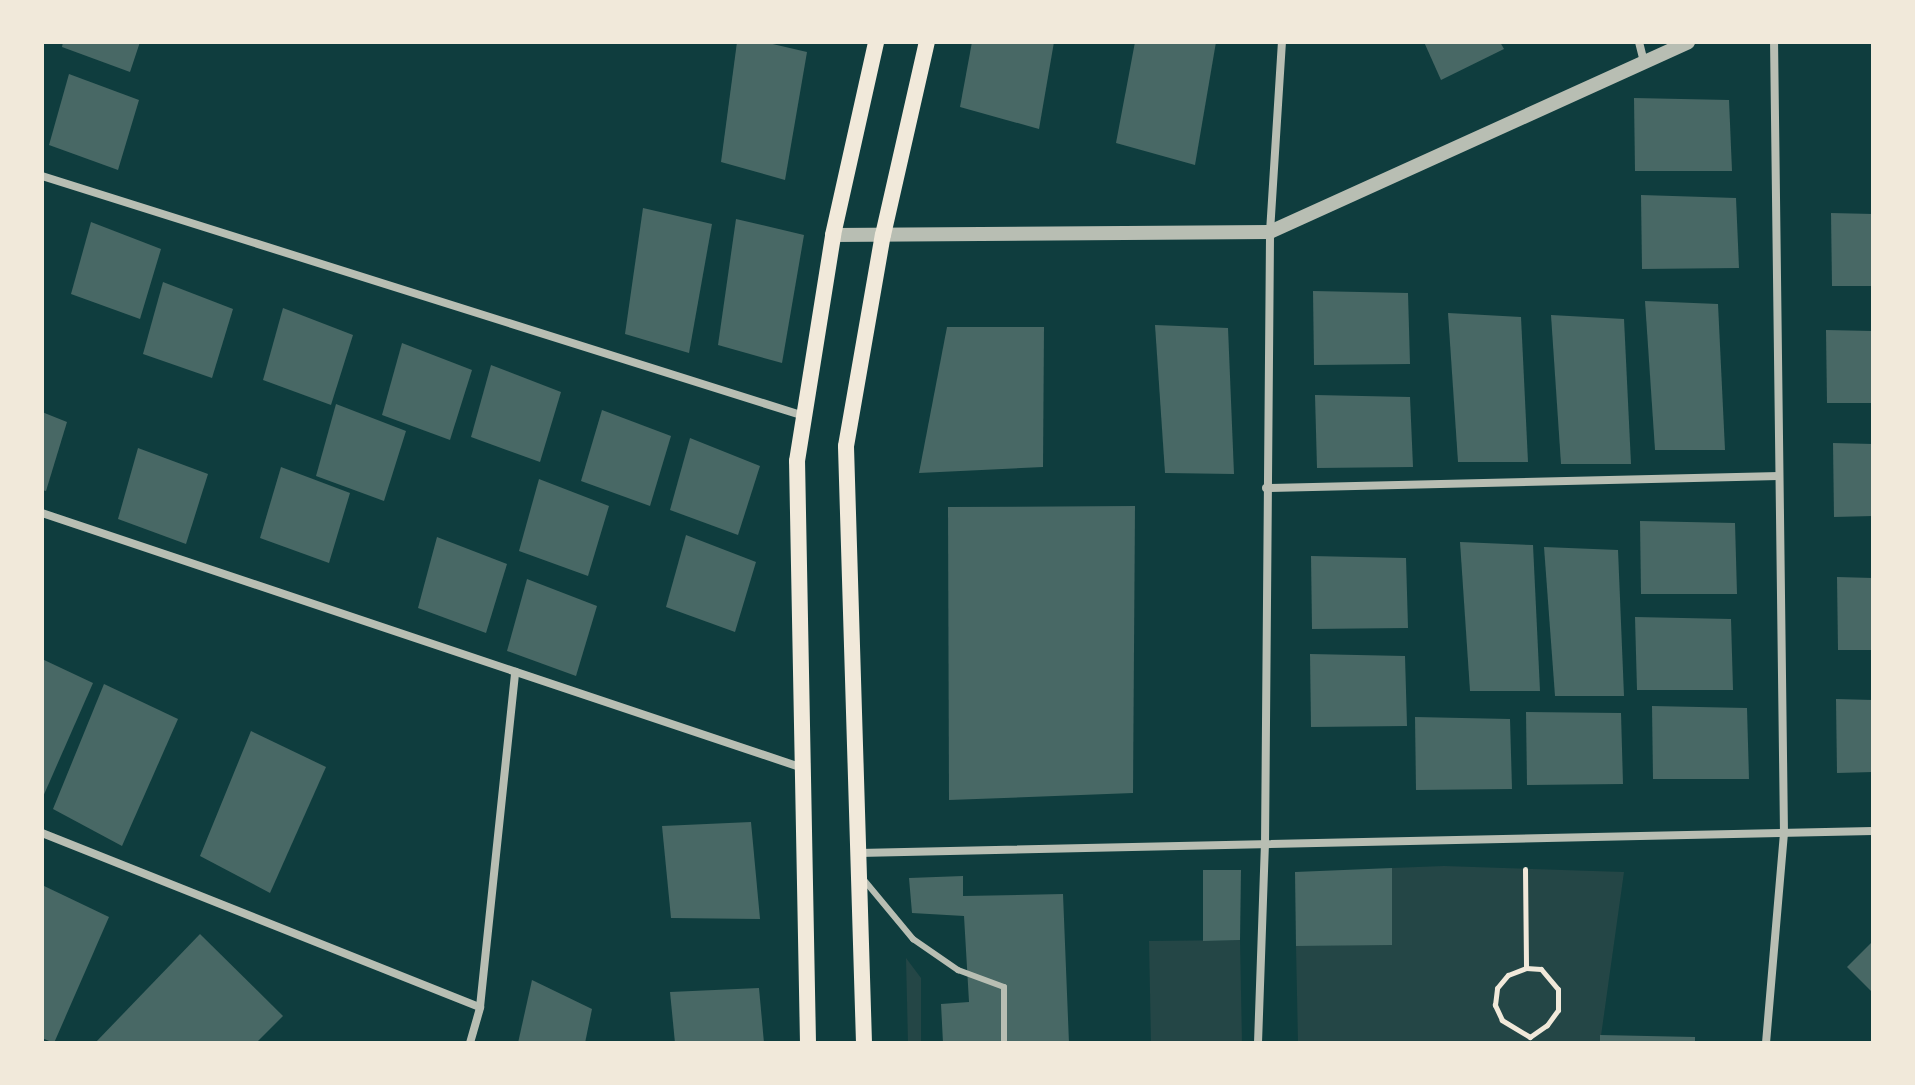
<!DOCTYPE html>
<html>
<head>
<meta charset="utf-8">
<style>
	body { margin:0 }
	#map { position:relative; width:1915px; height:1085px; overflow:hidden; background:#0f3d3e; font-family:"Fira Sans Condensed",sans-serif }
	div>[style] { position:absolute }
	.green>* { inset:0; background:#244646 }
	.building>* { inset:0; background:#486865 }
	.path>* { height:5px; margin:-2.5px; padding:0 2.5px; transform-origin:2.5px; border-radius:2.5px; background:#f1e9da }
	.service>* { height:6px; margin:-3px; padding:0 3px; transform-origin:3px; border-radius:3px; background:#b8beb3 }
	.minor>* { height:8px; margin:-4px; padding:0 4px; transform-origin:4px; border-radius:4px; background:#b8beb3 }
	.tertiary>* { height:14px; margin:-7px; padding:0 7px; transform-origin:7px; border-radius:7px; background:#b8beb3 }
	.secondary>* { height:16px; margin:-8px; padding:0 8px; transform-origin:8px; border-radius:8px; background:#f1e9da }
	span { translate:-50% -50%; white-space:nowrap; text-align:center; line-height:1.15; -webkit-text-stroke:8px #f1e9da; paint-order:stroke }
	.frame { position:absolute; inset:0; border:44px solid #f1e9da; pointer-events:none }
</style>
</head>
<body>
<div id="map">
	<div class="green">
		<i style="clip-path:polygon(1444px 866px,1624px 872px,1600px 1043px,1298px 1043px,1296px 946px,1392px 944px,1392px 868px)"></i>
		<i style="clip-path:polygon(1240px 940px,1242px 1043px,1151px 1043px,1149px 941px)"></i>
		<i style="clip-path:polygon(906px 958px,921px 978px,921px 1043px,908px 1043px)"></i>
	</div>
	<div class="building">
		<i style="clip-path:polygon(63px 42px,140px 42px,130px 72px,62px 47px)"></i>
		<i style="clip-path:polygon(737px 42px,764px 42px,807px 52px,785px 180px,721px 162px)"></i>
		<i style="clip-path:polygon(972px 42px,1054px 42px,1039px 129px,960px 107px)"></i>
		<i style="clip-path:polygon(1135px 42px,1216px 42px,1195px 165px,1116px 143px)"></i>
		<i style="clip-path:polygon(1424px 42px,1500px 42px,1504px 49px,1441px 80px)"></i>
		<i style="clip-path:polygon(69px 74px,139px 100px,118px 170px,49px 145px)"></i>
		<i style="clip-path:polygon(1634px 98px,1729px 100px,1732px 171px,1635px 171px)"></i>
		<i style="clip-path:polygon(1641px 195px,1736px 198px,1739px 268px,1642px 269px)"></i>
		<i style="clip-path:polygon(643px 208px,712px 224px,689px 353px,625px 334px)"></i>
		<i style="clip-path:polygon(1831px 213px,1873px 214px,1873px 286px,1832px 286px)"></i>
		<i style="clip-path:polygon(736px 219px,804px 235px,782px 363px,718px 345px)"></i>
		<i style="clip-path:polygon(91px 222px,161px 249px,140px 319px,71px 294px)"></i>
		<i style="clip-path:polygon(163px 282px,233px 309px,212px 378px,143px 354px)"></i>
		<i style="clip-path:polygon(1313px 291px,1408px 293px,1410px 364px,1314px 365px)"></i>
		<i style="clip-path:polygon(1645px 301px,1718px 304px,1725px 450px,1655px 450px)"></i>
		<i style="clip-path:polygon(283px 308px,353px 335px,331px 405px,263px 380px)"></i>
		<i style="clip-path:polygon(1448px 313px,1521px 317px,1528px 462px,1458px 462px)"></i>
		<i style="clip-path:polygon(1551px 315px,1624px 319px,1631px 464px,1561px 464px)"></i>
		<i style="clip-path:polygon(1155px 325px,1228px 328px,1234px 474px,1165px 473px)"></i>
		<i style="clip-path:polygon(947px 327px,1044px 327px,1043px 467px,919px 473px)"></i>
		<i style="clip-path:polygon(1826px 330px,1873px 331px,1873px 403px,1827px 403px)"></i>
		<i style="clip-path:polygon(402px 343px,472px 370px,450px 440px,382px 415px)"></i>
		<i style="clip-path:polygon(491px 365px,561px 392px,540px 462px,471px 437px)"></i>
		<i style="clip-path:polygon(1315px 395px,1410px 397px,1413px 467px,1317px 468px)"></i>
		<i style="clip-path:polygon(336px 404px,406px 431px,384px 501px,316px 476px)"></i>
		<i style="clip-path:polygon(602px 410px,671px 436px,650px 506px,581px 481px)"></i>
		<i style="clip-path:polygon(42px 412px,67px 422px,46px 491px,42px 490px)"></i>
		<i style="clip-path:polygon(690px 438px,760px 466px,738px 535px,670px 510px)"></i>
		<i style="clip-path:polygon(1833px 443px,1873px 444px,1873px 516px,1834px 517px)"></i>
		<i style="clip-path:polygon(138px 448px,208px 474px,186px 544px,118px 519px)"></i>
		<i style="clip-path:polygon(281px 467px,350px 493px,329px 563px,260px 538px)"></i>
		<i style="clip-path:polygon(539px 479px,609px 506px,588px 576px,519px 551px)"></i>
		<i style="clip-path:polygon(1135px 506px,1133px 793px,949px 800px,948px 507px)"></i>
		<i style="clip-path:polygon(1640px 521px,1735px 523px,1737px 594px,1641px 594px)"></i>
		<i style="clip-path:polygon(686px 535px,756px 562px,735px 632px,666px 607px)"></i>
		<i style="clip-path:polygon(437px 537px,507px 564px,486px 633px,418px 608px)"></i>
		<i style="clip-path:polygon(1460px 542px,1533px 545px,1540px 691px,1470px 691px)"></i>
		<i style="clip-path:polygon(1544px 547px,1618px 550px,1624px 696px,1555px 696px)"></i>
		<i style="clip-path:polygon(1311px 556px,1406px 558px,1408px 628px,1312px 629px)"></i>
		<i style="clip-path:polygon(1837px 577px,1873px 578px,1873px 650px,1838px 650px)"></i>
		<i style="clip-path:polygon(527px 579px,597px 606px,576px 676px,507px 651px)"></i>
		<i style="clip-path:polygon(1635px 617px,1731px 619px,1733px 690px,1637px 690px)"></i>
		<i style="clip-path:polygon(1310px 654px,1405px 656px,1407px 726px,1311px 727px)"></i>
		<i style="clip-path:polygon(42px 659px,93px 683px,42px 799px)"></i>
		<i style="clip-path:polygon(104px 684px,178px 719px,122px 846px,53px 809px)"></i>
		<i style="clip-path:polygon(1836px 699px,1873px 700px,1873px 772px,1837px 773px)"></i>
		<i style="clip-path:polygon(1652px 706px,1747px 708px,1749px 779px,1653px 779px)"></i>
		<i style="clip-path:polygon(1526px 712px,1621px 713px,1623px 784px,1527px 785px)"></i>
		<i style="clip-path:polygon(1415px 717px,1510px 719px,1512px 789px,1416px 790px)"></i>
		<i style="clip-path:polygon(251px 731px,326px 767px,270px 893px,200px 856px)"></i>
		<i style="clip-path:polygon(751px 822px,760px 919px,671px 918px,662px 826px)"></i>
		<i style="clip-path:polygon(1392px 868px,1392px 945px,1296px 946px,1295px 872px)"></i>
		<i style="clip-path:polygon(1203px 870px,1241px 870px,1240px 940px,1203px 941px)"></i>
		<i style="clip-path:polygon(963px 876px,963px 896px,1063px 894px,1069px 1043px,943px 1043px,941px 1004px,969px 1002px,964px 916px,912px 913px,909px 878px)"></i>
		<i style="clip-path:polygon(42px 885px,109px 917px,54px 1043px,42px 1038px)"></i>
		<i style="clip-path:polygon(200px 934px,283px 1016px,256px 1043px,95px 1043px)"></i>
		<i style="clip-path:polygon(1873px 941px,1873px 993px,1847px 967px)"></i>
		<i style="clip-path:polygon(532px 980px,592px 1009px,585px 1043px,518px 1043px)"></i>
		<i style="clip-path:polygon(759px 988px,764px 1043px,675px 1043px,670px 992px)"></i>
		<i style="clip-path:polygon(1600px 1035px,1695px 1037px,1695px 1043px,1600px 1043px)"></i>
	</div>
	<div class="path">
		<i style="left:1525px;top:869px;width:99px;rotate:89.4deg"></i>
		<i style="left:1526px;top:968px;width:15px;rotate:4deg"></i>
		<i style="left:1541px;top:969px;width:26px;rotate:50deg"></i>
		<i style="left:1558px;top:989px;width:21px;rotate:90deg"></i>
		<i style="left:1558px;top:1010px;width:19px;rotate:126deg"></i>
		<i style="left:1547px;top:1025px;width:21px;rotate:145deg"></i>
		<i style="left:1530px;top:1037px;width:33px;rotate:-149deg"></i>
		<i style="left:1502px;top:1020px;width:17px;rotate:-115deg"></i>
		<i style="left:1495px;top:1005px;width:17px;rotate:-83deg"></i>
		<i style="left:1497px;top:988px;width:17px;rotate:-50deg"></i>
		<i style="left:1508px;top:975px;width:19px;rotate:-21deg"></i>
	</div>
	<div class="service">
		<i style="left:864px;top:880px;width:77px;rotate:50.3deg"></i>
		<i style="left:913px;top:939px;width:55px;rotate:34.6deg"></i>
		<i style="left:958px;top:970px;width:49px;rotate:20.3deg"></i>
		<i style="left:1004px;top:987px;width:56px;rotate:90deg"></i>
	</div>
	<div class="minor">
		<i style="left:1639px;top:42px;width:21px;rotate:76deg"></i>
		<i style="left:42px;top:176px;width:799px;rotate:17.48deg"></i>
		<i style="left:1266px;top:488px;width:513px;rotate:-1.34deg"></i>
		<i style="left:42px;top:513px;width:803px;rotate:18.53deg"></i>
		<i style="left:42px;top:833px;width:471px;rotate:21.7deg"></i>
		<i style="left:859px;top:853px;width:1014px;rotate:-1.24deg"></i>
		<i style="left:470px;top:1043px;width:37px;rotate:-74deg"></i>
		<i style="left:480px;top:1007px;width:337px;rotate:-84deg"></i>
		<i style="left:1258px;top:1043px;width:197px;rotate:-88deg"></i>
		<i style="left:1265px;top:846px;width:614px;rotate:-89.53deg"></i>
		<i style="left:1270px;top:232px;width:190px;rotate:-86.4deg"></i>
		<i style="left:1766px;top:1043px;width:210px;rotate:-85.1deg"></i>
		<i style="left:1784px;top:834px;width:792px;rotate:-90.72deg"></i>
	</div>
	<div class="tertiary">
		<i style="left:833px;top:235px;width:437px;rotate:-0.4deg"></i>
		<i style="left:1270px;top:232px;width:459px;rotate:-24.4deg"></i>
	</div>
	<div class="secondary">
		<i style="left:808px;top:1043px;width:582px;rotate:-91.08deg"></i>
		<i style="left:797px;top:461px;width:229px;rotate:-80.9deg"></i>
		<i style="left:833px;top:235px;width:198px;rotate:-77.4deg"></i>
		<i style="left:864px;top:1043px;width:597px;rotate:-91.73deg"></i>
		<i style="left:846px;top:446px;width:214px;rotate:-80.1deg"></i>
		<i style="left:883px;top:235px;width:198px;rotate:-77.2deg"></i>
	</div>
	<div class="frame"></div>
</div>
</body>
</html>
